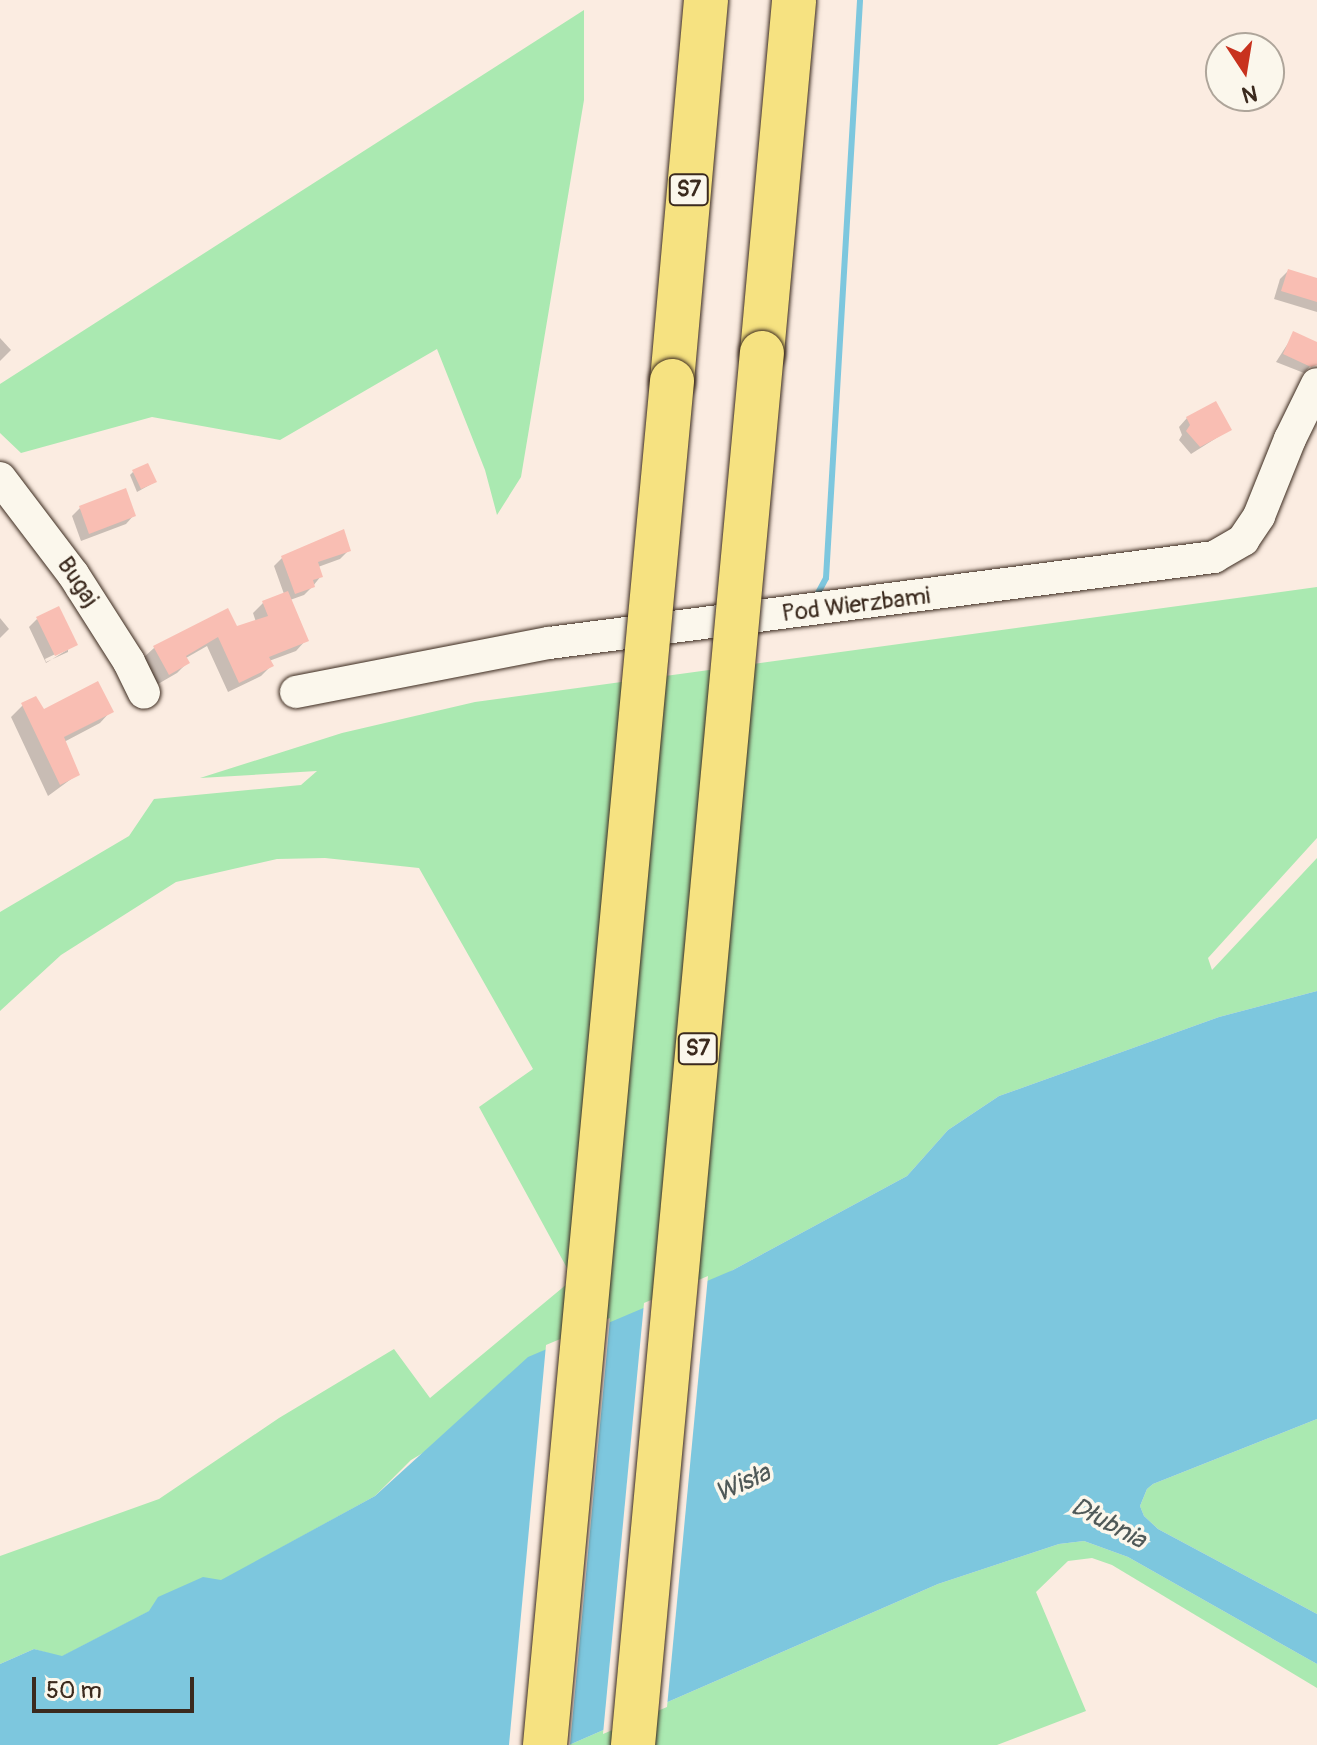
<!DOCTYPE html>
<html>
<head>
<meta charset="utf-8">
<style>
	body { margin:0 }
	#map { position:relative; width:1317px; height:1745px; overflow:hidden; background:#fbece1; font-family:Pangolin,sans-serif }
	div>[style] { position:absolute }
	.green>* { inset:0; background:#aae9b1 }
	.water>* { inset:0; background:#7dc7de }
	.pier>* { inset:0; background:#fbece1 }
	.shadow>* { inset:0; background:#0003 }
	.stream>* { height:6px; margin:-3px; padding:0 3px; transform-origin:3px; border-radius:3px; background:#7dc7de }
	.building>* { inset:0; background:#f9beb3 }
	.roads { filter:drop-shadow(0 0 2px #3b2a1e) drop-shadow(0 0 2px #3b2a1e) }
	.minor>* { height:32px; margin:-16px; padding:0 16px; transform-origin:16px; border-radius:16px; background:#fbf7ec }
	.highway>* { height:44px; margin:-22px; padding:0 22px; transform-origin:22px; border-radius:22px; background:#f6e281 }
	.bridges { filter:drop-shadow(0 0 2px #3b2a1e) drop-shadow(0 0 2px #3b2a1e) }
	.highway-bridge>* { height:44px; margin:-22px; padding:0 22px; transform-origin:22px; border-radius:22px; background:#f6e281 }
	span { translate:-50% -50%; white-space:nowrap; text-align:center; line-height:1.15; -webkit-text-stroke:7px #fbf7ec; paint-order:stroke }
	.shield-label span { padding:2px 6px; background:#fbf7ec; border:2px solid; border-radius:6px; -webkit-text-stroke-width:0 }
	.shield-label { font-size:22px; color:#3b2a1e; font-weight:700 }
	.street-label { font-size:24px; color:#3b2a1e }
	.water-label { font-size:26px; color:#4f5958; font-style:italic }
	.north { position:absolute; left:1205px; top:32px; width:80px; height:80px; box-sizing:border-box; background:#fbf7ec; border:2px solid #aea59a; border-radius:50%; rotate:168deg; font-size:22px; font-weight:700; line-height:32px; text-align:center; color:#3b2a1e }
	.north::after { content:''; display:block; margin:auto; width:28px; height:36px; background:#c8321e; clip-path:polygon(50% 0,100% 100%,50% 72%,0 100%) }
	.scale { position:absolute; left:32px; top:1677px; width:162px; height:36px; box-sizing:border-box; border:4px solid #3b2a1e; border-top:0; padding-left:10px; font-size:24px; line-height:28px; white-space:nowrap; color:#3b2a1e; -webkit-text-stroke:6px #fbf7ec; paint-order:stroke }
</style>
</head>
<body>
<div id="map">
	<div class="green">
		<i style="clip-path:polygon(584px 10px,584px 100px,521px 477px,497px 515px,485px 470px,437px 349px,280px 440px,152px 417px,21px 453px,0 433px,0 384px)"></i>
		<i style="clip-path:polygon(1317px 587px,1317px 838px,1208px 958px,1212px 970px,1317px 858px,1317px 991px,1219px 1017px,999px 1096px,948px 1130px,907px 1176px,733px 1270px,411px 1460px,375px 1496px,221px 1581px,203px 1578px,150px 1611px,61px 1657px,34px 1649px,0 1664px,0 1556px,159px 1499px,279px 1418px,394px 1349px,430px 1398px,573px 1279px,479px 1107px,533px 1069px,419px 868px,325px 858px,277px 859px,176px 882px,61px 955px,0 1011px,0 912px,129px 836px,154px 799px,301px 785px,317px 771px,200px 778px,342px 733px,475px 702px)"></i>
		<i style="clip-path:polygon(1317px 1419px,1317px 1614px,1158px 1529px,1144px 1516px,1140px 1506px,1147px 1489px,1153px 1484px)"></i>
		<i style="clip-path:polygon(1084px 1541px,1128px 1557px,1317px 1664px,1317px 1688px,1112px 1565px,1092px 1558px,1068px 1561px,1036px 1592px,1086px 1711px,997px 1745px,569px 1745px,938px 1584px,1059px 1544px)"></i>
	</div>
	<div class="water">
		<i style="clip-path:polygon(1317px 991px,1317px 1419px,1153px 1484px,1147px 1489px,1140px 1506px,1144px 1516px,1158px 1529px,1317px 1614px,1317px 1664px,1128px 1557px,1084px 1541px,1059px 1544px,938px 1584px,569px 1745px,0 1745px,0 1664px,34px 1649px,62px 1656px,149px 1611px,158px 1597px,203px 1577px,221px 1580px,375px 1496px,528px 1357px,733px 1270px,907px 1176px,948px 1130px,999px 1096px,1219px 1017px)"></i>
	</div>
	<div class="pier">
		<i style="clip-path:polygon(708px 1276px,667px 1707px,603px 1734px,644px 1303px)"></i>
		<i style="clip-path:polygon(610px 1318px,570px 1745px,509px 1745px,546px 1345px)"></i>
	</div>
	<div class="shadow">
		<i style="clip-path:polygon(1288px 271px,1317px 280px,1317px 312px,1274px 299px,1280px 279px)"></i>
		<i style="clip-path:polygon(1294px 334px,1317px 351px,1312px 364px,1304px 373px,1276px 362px)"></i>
		<i style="clip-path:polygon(0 338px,11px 350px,0 361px)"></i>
		<i style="clip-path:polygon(1187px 418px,1229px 430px,1191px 454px,1179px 440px,1182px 435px,1179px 427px)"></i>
		<i style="clip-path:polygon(133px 472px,155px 482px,137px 492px,130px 475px)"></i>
		<i style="clip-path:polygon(80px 508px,134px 515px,126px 524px,81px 541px,72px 516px)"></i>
		<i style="clip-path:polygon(349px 550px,340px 559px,318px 567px,321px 576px,313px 586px,304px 595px,290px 600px,306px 640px,296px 651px,269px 661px,271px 666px,261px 676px,228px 692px,207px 646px,186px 658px,188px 662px,177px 673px,158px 684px,143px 658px,154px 648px,227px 610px,235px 629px,256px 622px,253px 613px,263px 603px,284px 594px,274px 566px,282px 558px)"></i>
		<i style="clip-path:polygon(0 618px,9px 629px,0 638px)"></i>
		<i style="clip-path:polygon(evenodd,37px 619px,75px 645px,46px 663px,29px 627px,37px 619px,68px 648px,68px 652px,46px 662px,45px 659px,68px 648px)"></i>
		<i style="clip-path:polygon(23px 705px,43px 712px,111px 711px,100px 723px,64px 742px,78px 774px,48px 796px,11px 717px)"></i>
	</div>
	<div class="stream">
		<i style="left:817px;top:595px;width:19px;rotate:-62deg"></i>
		<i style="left:826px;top:578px;width:579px;rotate:-86.63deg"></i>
	</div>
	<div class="building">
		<i style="clip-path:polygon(1288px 269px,1317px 278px,1317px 302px,1281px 291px)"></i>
		<i style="clip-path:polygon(1293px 331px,1317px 342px,1317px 365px,1311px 367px,1283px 354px)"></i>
		<i style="clip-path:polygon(1216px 401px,1232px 430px,1200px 447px,1186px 431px,1190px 425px,1186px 417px)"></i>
		<i style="clip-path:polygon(148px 463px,157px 482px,141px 489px,132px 470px)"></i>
		<i style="clip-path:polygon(126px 488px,136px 516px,89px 534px,79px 506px)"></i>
		<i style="clip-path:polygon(344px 529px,351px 551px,318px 562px,323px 577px,313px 580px,315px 587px,295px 594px,281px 556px)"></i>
		<i style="clip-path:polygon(288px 591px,309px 641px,269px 657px,274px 666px,239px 683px,218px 637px,186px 656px,190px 663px,169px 675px,153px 646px,228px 608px,237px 626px,268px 616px,262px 601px)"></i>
		<i style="clip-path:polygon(59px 606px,78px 645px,55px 656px,36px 617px)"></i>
		<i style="clip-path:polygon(98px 681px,114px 712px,64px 737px,80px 775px,60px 785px,21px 703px,36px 696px,44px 709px)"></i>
	</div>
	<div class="roads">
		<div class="minor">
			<i style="left:0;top:478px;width:121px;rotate:52.8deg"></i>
			<i style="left:73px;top:574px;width:104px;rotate:57.5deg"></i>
			<i style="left:129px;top:662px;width:34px;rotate:64deg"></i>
			<i style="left:296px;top:692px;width:258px;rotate:-11deg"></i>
			<i style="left:549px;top:643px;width:671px;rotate:-7.37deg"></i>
			<i style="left:1214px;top:557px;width:34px;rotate:-30deg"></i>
			<i style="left:1243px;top:540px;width:29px;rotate:-56deg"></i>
			<i style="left:1259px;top:516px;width:83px;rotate:-68.1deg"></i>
			<i style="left:1290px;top:439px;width:61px;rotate:-63.9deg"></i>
		</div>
		<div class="highway">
			<i style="left:762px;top:353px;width:354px;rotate:-84.8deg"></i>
			<i style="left:672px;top:381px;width:383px;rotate:-84.9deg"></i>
		</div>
	</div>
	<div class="bridges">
		<div class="highway-bridge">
			<i style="left:545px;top:1745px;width:1370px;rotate:-84.68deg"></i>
			<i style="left:633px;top:1745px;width:1398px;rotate:-84.71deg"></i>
		</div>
	</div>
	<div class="shield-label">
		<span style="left:689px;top:190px">S7</span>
		<span style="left:698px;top:1049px">S7</span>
	</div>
	<div class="street-label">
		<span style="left:78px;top:582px;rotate:56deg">Bugaj</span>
		<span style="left:856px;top:605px;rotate:-7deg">Pod Wierzbami</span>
	</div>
	<div class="water-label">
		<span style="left:743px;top:1484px;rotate:-24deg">Wisła</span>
		<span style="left:1108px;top:1524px;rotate:28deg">Dłubnia</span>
	</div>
	<div class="north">N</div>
	<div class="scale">50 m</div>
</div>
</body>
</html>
